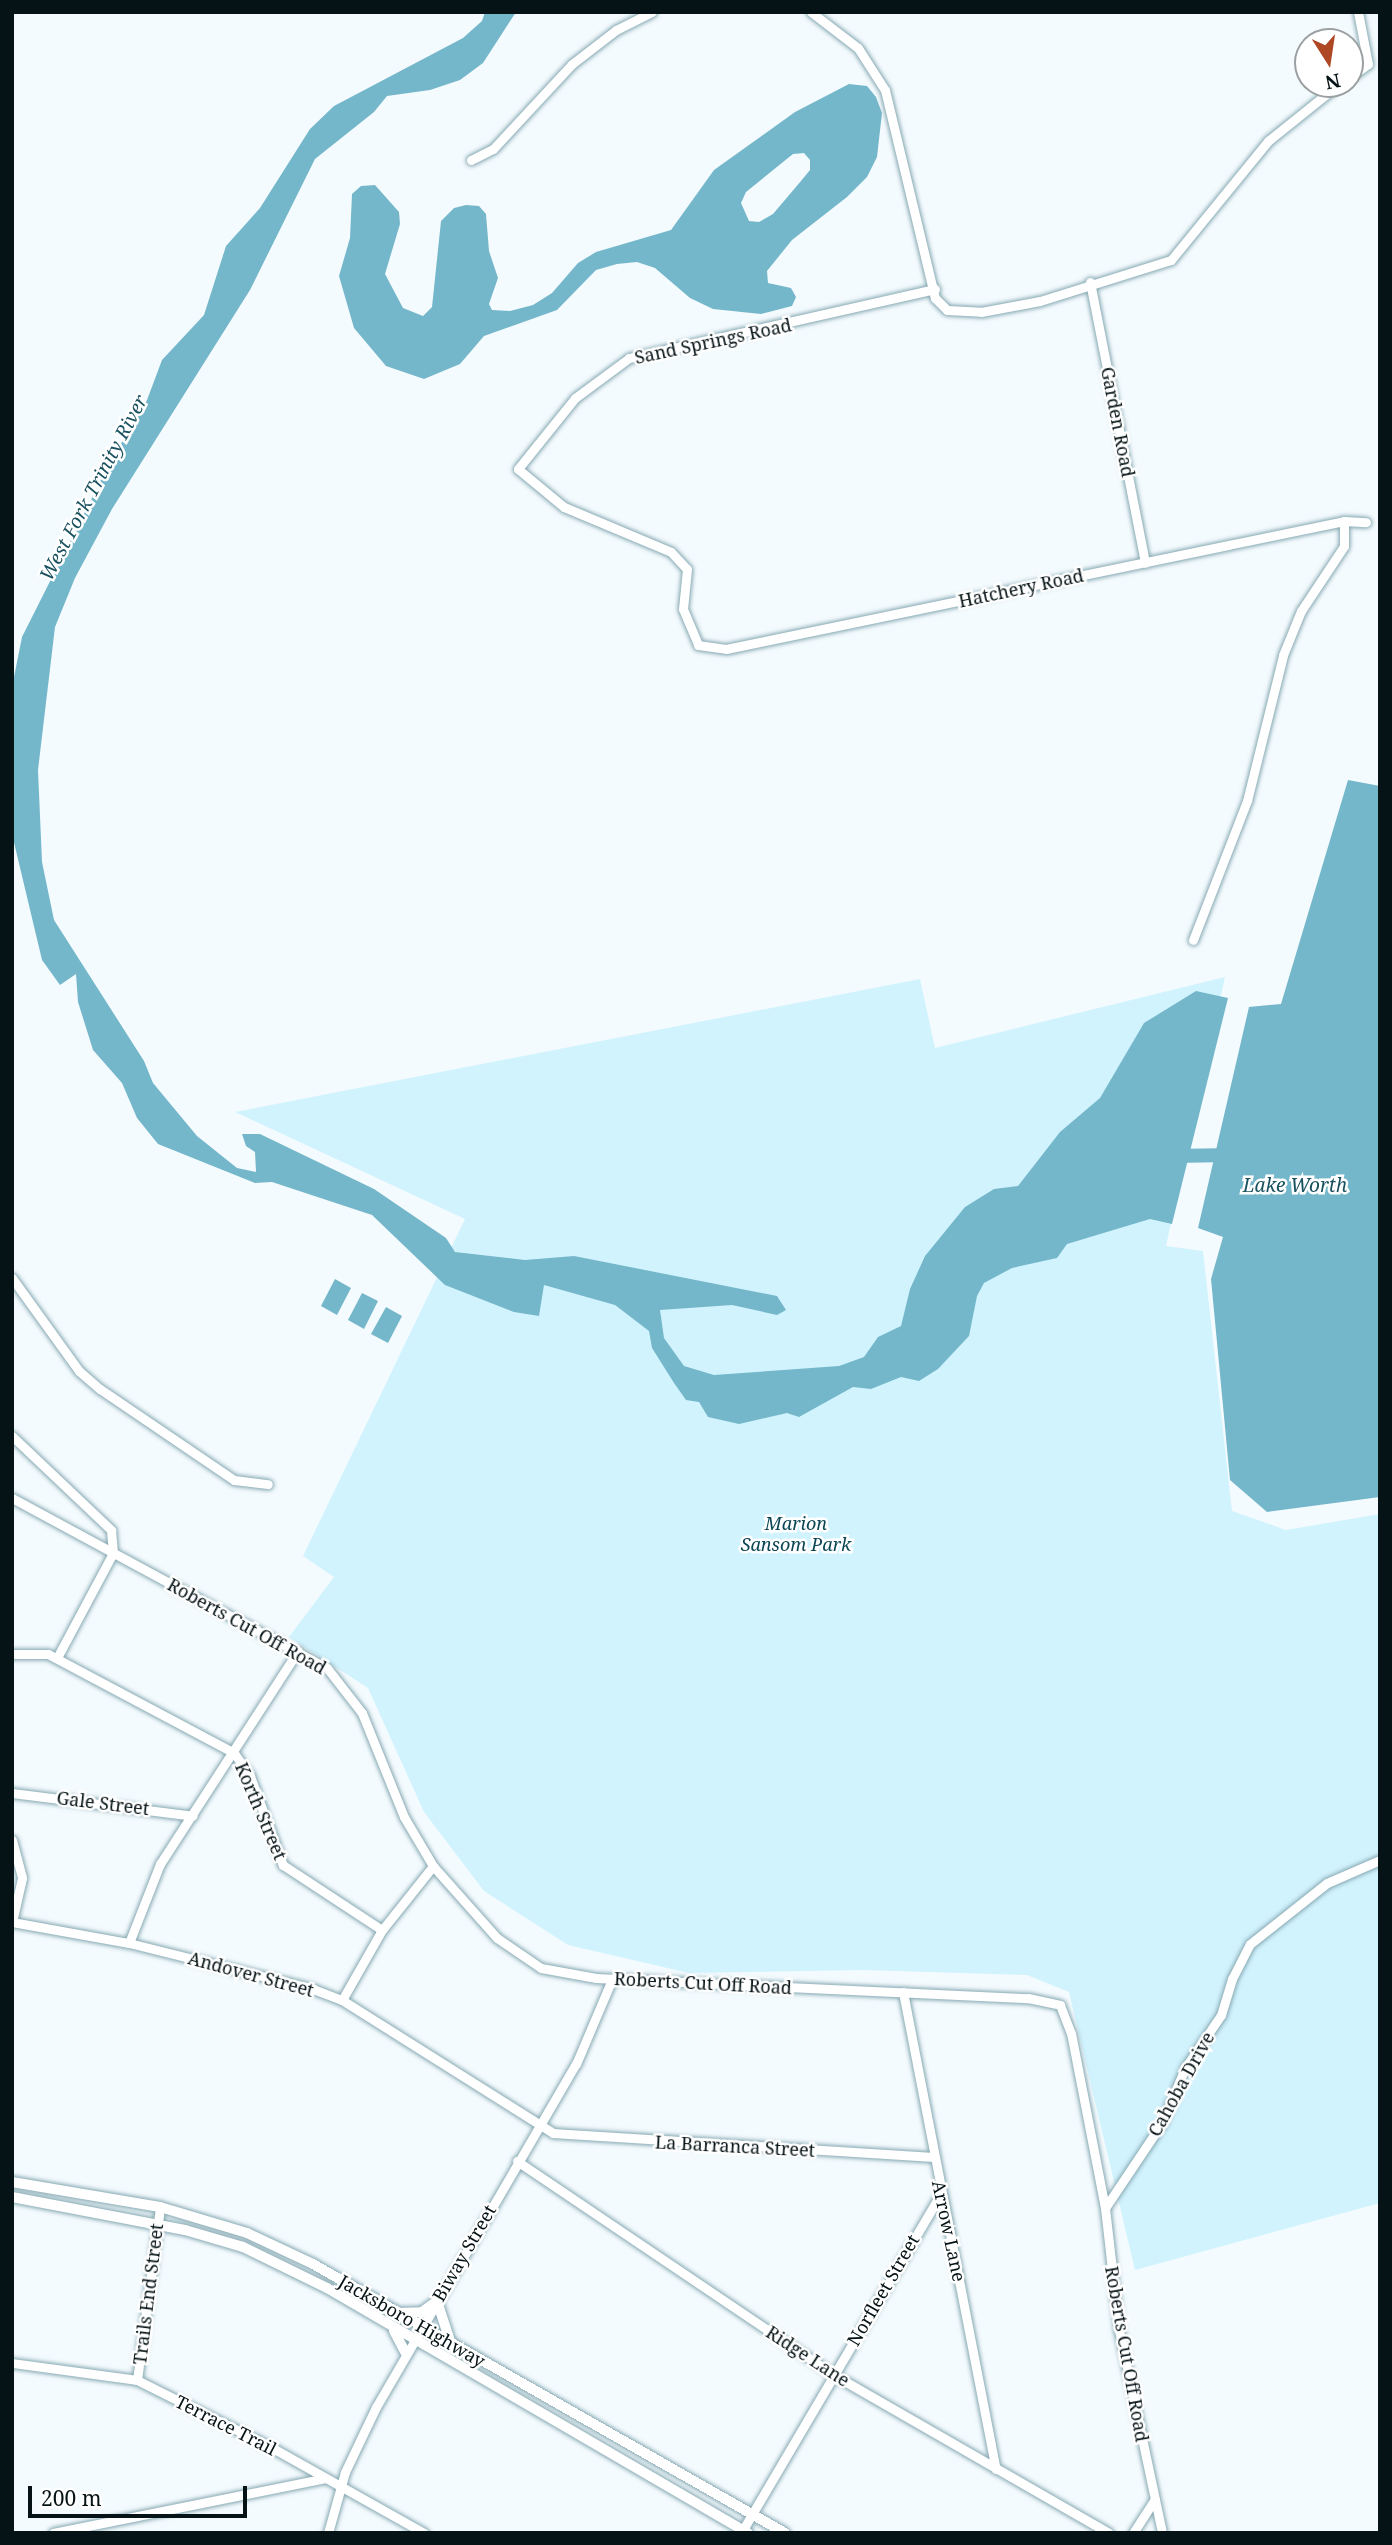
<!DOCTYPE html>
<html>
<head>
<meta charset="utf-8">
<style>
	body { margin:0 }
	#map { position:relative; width:1392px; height:2545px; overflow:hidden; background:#f4fbfe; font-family:"Noto Serif",serif }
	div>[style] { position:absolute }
	.green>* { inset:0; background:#d1f3fe }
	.water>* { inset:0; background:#75b7ca }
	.river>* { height:14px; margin:-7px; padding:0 7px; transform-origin:7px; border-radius:7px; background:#75b7ca }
	.roads { filter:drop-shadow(0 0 2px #87a9b3) drop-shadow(0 0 2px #87a9b3) }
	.minor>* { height:9px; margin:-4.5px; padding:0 4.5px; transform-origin:4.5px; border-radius:4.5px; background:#fff }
	.major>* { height:10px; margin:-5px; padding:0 5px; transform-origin:5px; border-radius:5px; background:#fff }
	span { translate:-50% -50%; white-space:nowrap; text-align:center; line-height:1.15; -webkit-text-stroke:5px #fff; paint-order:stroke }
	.street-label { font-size:18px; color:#061316 }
	.park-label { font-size:18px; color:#0a4654; font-style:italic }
	.water-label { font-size:19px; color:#1a5260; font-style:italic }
	.frame { position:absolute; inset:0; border:14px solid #061316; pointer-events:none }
	.north { position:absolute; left:1294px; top:28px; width:70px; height:70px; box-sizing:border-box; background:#fff; border:2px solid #9ba1a2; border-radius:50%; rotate:168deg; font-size:19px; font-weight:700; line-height:28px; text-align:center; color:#061316 }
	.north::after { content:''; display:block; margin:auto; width:24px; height:32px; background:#ae4723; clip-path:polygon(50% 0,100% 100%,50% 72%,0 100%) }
	.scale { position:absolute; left:28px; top:2486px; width:219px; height:32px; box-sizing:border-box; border:4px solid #061316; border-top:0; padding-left:9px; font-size:21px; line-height:24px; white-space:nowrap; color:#061316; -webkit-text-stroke:5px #fff; paint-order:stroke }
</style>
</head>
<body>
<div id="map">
	<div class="green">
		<i style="clip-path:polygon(1225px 977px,1166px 1246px,1203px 1251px,1232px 1511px,1286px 1530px,1380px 1514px,1380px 2203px,1135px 2270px,1069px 1992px,1027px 1975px,864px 1970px,689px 1973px,568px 1945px,484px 1891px,424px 1812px,368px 1688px,289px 1637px,334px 1577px,303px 1556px,465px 1219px,235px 1112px,920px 979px,935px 1048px)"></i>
	</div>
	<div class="water">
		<i style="clip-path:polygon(485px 12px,516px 12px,483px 63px,460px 80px,430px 90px,387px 96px,374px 112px,315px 159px,250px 290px,112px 509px,75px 578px,55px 627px,38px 770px,42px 862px,54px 920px,144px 1061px,153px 1083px,197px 1136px,237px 1168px,256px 1172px,255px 1152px,246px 1146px,242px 1134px,260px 1134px,374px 1189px,446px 1238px,455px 1252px,525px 1260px,574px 1256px,777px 1296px,786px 1310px,777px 1315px,732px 1305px,660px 1310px,664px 1338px,684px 1366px,714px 1375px,839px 1366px,864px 1357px,878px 1337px,901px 1326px,910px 1289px,925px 1256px,965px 1207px,994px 1189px,1018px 1186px,1060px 1132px,1100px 1098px,1144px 1023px,1196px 991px,1228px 998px,1172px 1224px,1150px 1219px,1067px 1244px,1057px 1258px,1012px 1268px,984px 1283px,977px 1296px,969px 1336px,938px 1369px,919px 1381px,901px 1377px,871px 1389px,853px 1387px,799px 1417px,787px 1413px,739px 1424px,708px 1417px,699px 1402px,686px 1400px,674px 1383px,652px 1348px,649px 1331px,615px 1305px,544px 1285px,539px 1316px,514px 1312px,445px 1285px,372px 1215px,272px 1182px,255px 1183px,158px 1144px,137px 1118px,122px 1083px,93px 1050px,78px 1002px,76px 974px,60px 985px,42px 960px,12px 834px,12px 687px,22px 637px,110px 462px,147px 400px,162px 360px,204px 315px,226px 246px,260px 208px,310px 129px,334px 106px,463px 38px,482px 21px)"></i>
		<i style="clip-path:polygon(evenodd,849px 84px,867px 86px,876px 97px,882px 113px,877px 157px,867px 177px,847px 197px,792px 240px,767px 271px,768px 283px,791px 288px,796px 297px,792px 306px,761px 314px,713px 309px,690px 298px,655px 268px,637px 262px,617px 264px,596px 270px,557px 310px,484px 336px,460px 364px,424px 379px,386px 366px,354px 328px,339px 276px,350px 238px,352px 194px,361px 186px,375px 185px,399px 212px,400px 224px,385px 274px,403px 308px,423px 316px,432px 307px,441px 221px,454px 208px,466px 205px,479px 206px,486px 214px,489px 251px,498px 278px,489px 304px,492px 310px,510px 311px,533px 305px,552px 293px,578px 263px,596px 252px,671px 230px,714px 170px,795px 112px,849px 84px,804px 153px,810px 160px,810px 170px,801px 181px,773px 214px,759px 222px,749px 221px,741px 203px,746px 192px,793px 154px,804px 153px)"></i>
		<i style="clip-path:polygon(1348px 780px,1380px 786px,1380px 1497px,1267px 1512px,1230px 1480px,1211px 1279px,1223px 1237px,1198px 1228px,1249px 1007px,1281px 1004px)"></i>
		<i style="clip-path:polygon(335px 1279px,351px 1288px,337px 1315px,321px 1306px)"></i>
		<i style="clip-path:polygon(362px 1293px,378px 1301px,364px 1329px,348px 1320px)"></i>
		<i style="clip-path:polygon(386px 1307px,402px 1316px,388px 1343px,371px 1334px)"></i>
	</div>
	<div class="river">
		<i style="left:1173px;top:1156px;width:59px;rotate:-1deg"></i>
	</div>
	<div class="roads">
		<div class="minor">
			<i style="left:811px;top:12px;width:59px;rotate:37.5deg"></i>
			<i style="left:858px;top:48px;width:50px;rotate:57.3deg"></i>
			<i style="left:885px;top:90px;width:214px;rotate:76.5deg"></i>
			<i style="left:935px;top:298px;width:17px;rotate:45deg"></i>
			<i style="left:947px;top:310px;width:34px;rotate:3deg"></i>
			<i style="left:981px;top:312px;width:60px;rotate:-10.6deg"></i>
			<i style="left:1040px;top:301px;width:137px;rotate:-17.4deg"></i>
			<i style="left:1171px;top:260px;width:154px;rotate:-50.8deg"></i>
			<i style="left:1268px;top:141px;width:91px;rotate:-38.8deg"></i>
			<i style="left:1350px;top:77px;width:22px;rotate:-36deg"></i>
			<i style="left:1368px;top:64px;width:53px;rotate:-100.9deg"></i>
			<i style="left:471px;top:160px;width:25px;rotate:-27deg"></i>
			<i style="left:493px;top:149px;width:116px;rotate:-47.1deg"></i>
			<i style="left:572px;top:64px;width:56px;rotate:-37.7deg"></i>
			<i style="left:616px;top:30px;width:40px;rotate:-26.6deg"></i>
			<i style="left:1090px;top:282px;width:286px;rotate:78.9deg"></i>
			<i style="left:935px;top:289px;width:314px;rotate:167.3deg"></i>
			<i style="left:629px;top:358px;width:67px;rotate:143.5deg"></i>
			<i style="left:575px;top:398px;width:91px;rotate:128.8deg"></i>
			<i style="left:518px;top:469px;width:60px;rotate:39.6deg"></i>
			<i style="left:564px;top:507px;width:116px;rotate:22.8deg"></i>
			<i style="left:671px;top:552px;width:23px;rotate:47deg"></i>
			<i style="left:687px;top:569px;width:40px;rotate:95.7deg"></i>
			<i style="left:683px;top:609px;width:39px;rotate:67deg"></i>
			<i style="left:698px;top:645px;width:28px;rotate:8deg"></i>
			<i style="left:726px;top:649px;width:631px;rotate:-11.7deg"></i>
			<i style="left:1344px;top:521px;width:22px;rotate:3deg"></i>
			<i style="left:1193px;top:940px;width:149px;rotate:-68.8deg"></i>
			<i style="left:1247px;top:801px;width:150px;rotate:-76.1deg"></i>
			<i style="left:1283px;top:655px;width:48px;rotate:-67.8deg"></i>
			<i style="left:1301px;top:611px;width:78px;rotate:-56.5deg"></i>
			<i style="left:1344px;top:546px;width:25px;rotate:-90deg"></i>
			<i style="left:12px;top:1278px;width:115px;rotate:54.2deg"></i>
			<i style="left:79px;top:1371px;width:28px;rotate:41deg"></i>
			<i style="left:100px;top:1389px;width:162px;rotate:34.2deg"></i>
			<i style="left:234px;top:1480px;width:34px;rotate:7deg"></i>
			<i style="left:12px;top:1436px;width:137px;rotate:43.5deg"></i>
			<i style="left:111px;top:1530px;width:23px;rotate:85deg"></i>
			<i style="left:113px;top:1553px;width:119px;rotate:118.1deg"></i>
			<i style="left:12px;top:1498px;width:358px;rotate:28.4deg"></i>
			<i style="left:327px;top:1668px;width:57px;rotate:52.1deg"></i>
			<i style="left:362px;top:1713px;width:112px;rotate:68deg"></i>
			<i style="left:404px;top:1817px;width:57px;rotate:59.4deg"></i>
			<i style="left:433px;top:1866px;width:96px;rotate:48.4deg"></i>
			<i style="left:497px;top:1938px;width:53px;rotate:34.3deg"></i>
			<i style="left:541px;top:1968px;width:56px;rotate:10.3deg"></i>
			<i style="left:596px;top:1978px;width:432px;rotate:2.7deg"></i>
			<i style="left:1028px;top:1998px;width:33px;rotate:12deg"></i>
			<i style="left:1060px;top:2005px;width:30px;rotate:69deg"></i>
			<i style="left:1071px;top:2033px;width:178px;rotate:79deg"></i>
			<i style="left:1105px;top:2208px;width:123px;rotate:83.5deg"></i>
			<i style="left:1119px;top:2330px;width:208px;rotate:78deg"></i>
			<i style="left:12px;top:1654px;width:36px"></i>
			<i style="left:48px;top:1654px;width:211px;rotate:28deg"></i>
			<i style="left:234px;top:1753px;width:28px;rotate:55deg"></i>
			<i style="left:250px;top:1776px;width:95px;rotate:69.7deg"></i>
			<i style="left:283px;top:1865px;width:118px;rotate:33.3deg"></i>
			<i style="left:12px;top:1793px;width:182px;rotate:7.2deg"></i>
			<i style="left:12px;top:1840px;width:39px;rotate:75deg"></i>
			<i style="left:22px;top:1878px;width:45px;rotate:102.8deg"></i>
			<i style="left:12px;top:1922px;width:119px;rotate:10.2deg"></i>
			<i style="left:129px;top:1943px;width:190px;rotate:14deg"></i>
			<i style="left:313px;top:1989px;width:31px;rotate:21deg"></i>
			<i style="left:342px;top:2000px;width:249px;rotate:32.2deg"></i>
			<i style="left:553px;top:2133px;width:381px;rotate:3.6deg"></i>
			<i style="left:129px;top:1943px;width:85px;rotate:-68.6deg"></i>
			<i style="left:160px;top:1864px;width:254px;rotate:-57.1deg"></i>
			<i style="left:903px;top:1992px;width:486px;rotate:79deg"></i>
			<i style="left:342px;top:2000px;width:81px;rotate:-60.3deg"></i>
			<i style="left:382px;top:1930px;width:82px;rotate:-51.4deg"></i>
			<i style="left:517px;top:2161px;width:382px;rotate:34deg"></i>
			<i style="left:834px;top:2375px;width:317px;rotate:29.9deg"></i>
			<i style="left:1105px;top:2208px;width:102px;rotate:-56.2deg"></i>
			<i style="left:1162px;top:2123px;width:60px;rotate:-67.3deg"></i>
			<i style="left:1185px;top:2068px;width:64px;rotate:-55.8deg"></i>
			<i style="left:1221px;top:2015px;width:38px;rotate:-73deg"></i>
			<i style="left:1232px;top:1979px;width:39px;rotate:-63deg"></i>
			<i style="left:1250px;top:1944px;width:98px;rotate:-38.4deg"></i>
			<i style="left:1327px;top:1883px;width:58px;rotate:-23.5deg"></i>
			<i style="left:12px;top:2363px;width:126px;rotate:7.7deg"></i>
			<i style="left:137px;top:2380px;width:148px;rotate:26.6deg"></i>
			<i style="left:269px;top:2446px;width:178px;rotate:29.3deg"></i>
			<i style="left:137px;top:2380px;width:175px;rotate:-82.4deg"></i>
			<i style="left:53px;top:2533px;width:278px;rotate:-11.4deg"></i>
			<i style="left:328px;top:2533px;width:63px;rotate:-74.4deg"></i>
			<i style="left:345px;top:2472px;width:72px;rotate:-64.5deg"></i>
			<i style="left:376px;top:2407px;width:397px;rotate:-59.8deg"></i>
			<i style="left:576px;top:2064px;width:92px;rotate:-67deg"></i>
			<i style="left:741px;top:2533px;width:394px;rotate:-59.5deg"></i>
			<i style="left:1133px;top:2533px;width:40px;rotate:-57.1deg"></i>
		</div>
		<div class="major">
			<i style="left:12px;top:2182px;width:150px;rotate:9.6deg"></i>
			<i style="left:160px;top:2207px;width:91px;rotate:16.6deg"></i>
			<i style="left:247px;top:2233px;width:73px;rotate:25.2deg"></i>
			<i style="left:313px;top:2264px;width:543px;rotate:29.68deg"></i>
			<i style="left:12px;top:2197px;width:176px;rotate:10.8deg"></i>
			<i style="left:185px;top:2230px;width:60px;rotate:16.3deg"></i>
			<i style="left:243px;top:2247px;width:93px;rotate:26deg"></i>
			<i style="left:327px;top:2288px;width:487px;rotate:30.2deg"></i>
			<i style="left:437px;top:2301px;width:45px;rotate:72deg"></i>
			<i style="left:398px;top:2313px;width:24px;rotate:-2deg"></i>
			<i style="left:422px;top:2312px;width:19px;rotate:-36deg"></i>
			<i style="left:394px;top:2331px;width:24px;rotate:62deg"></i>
		</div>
	</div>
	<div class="street-label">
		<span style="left:713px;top:341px;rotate:-12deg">Sand Springs Road</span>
		<span style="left:1118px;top:422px;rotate:79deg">Garden Road</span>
		<span style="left:1021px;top:588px;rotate:-12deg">Hatchery Road</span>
		<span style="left:247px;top:1626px;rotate:29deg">Roberts Cut Off Road</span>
		<span style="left:103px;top:1803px;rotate:7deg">Gale Street</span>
		<span style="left:261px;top:1811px;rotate:67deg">Korth Street</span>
		<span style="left:251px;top:1974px;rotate:15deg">Andover Street</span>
		<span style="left:703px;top:1983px;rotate:3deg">Roberts Cut Off Road</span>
		<span style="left:1181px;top:2084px;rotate:-61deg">Cahoba Drive</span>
		<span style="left:735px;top:2146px;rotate:3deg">La Barranca Street</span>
		<span style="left:949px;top:2231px;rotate:78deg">Arrow Lane</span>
		<span style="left:464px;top:2253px;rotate:-60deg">Biway Street</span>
		<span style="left:883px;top:2290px;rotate:-60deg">Norfleet Street</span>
		<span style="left:148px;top:2294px;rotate:-83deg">Trails End Street</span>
		<span style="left:412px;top:2321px;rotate:30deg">Jacksboro Highway</span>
		<span style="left:1127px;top:2354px;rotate:80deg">Roberts Cut Off Road</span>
		<span style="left:808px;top:2356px;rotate:33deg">Ridge Lane</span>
		<span style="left:226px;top:2425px;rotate:27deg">Terrace Trail</span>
	</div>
	<div class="park-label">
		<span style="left:796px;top:1534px">Marion<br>Sansom Park</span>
	</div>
	<div class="water-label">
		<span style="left:94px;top:488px;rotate:-62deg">West Fork Trinity River</span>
		<span style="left:1295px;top:1186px">Lake Worth</span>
	</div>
	<div class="frame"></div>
	<div class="north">N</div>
	<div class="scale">200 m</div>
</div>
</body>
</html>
